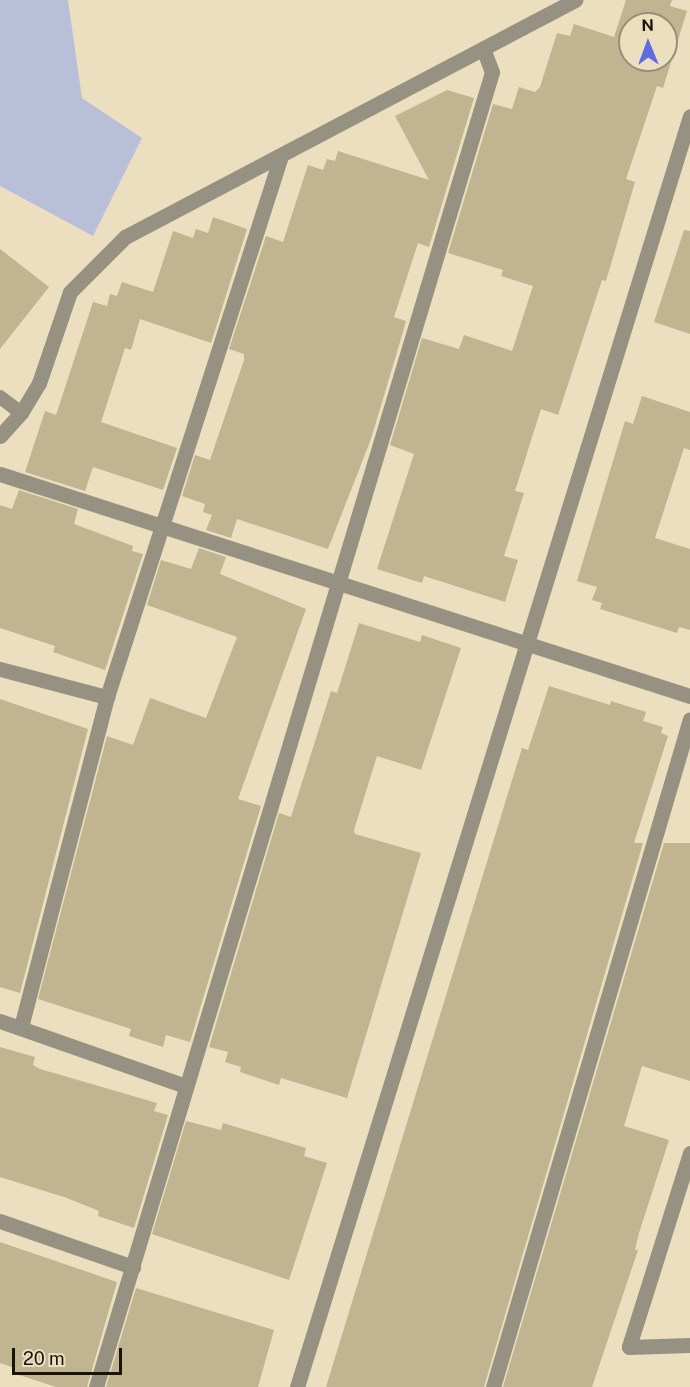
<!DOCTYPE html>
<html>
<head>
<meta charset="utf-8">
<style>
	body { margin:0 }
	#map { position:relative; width:690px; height:1387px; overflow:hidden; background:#ebdfbf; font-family:"Public Sans",sans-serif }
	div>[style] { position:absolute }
	.green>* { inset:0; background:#babfd9 }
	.building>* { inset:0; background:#c1b490 }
	.lane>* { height:14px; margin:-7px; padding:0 7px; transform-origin:7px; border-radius:7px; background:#979182 }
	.street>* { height:15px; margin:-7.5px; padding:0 7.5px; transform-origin:7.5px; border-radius:7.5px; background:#979182 }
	span { translate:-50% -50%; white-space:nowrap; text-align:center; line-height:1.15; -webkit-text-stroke:4.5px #ebdfbf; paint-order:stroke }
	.north { position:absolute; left:618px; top:12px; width:60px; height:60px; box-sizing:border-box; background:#ebdfbf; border:2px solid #978e76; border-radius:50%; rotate:359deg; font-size:16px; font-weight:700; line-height:24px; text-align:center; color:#181409 }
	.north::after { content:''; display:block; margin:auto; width:21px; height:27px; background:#606ae2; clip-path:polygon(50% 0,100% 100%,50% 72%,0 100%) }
	.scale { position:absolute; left:12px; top:1348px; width:110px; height:27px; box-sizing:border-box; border:3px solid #181409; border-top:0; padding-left:8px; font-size:18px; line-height:21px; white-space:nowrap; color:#181409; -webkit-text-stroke:4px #ebdfbf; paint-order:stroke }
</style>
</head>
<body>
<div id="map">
	<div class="green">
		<i style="clip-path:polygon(0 0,68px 0,82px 98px,142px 138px,93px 236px,0 186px)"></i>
	</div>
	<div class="building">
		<i style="clip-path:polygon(evenodd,626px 0,672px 0,670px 6px,687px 11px,663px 88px,657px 86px,626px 179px,635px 182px,606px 281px,602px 280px,558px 415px,541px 409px,515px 491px,524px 493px,504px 556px,518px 560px,505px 602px,424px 576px,422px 583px,377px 569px,414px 454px,390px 445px,422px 338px,459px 349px,464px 335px,512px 351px,533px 286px,501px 276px,503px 270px,448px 253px,493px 104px,512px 109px,519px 87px,535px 92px,540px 87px,557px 33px,570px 36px,574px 24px,614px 37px,626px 0,630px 24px,666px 24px,666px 60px,630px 60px,630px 24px)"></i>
		<i style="clip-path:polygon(447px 90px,474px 98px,429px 247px,418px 243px,394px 317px,406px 321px,403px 332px,371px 439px,328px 549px,237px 519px,231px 538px,206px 530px,212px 515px,203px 512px,205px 504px,182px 496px,195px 455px,210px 460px,244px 360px,244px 354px,229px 349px,266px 236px,283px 242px,308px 165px,323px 170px,327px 159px,335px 161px,338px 151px,429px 180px,395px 116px)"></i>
		<i style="clip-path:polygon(213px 217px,247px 229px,211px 343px,140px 319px,131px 350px,125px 348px,101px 422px,177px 448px,163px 490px,93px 467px,85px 491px,25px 472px,45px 411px,56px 415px,93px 302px,107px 306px,110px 294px,117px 296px,122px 282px,153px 292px,173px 231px,193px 238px,196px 229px,208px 233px)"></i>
		<i style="clip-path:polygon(684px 230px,690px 231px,690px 334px,654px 322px)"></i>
		<i style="clip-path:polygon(0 249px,49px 287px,0 349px)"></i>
		<i style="clip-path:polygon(642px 396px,690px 412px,690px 450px,684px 448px,655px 538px,690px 549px,690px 630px,679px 627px,677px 633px,600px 609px,602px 603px,592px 600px,597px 587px,577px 581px,625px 421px,633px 424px)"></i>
		<i style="clip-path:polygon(19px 490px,78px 509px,74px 524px,133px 546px,132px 551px,143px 554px,105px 670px,53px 652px,55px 646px,0 628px,0 505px,12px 509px)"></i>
		<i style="clip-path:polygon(199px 548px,226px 557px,220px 574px,306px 609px,238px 799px,261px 806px,190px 1042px,166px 1035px,163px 1047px,129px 1036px,131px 1029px,38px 999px,107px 736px,133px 745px,150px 698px,206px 718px,237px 637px,147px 605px,161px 560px,191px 569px)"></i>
		<i style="clip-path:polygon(359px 623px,420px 642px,422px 635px,461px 648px,421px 770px,377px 756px,354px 830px,355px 834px,421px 853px,347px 1098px,281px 1078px,279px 1085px,240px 1072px,241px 1067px,225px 1062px,228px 1052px,209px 1047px,279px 813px,291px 817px,331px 691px,337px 693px)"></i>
		<i style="clip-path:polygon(549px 686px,610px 705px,611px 701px,646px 712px,643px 721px,663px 727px,661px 733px,668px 736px,634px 843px,643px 843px,484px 1387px,326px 1387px,509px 790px,522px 748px,528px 750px)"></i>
		<i style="clip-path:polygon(0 699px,88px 729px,20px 993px,0 987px)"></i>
		<i style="clip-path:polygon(664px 843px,690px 843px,690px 1081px,642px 1066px,624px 1126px,669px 1140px,639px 1233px,635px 1250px,638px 1250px,592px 1387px,503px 1387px)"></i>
		<i style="clip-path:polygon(0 1047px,35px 1057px,33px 1065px,40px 1069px,157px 1103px,154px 1111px,168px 1115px,134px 1228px,98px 1216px,99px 1211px,67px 1198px,0 1177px)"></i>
		<i style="clip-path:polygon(186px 1121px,221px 1130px,223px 1123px,306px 1148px,304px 1156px,327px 1163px,289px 1280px,152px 1234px)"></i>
		<i style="clip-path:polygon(0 1242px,117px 1282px,87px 1387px,56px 1387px,13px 1373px,15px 1368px,0 1363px)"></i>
		<i style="clip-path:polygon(136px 1288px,274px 1330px,258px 1387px,106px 1387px)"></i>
	</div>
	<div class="lane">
		<i style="left:0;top:397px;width:26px;rotate:37deg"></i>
	</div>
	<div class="street">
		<i style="left:0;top:436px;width:31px;rotate:-48deg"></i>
		<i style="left:21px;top:413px;width:35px;rotate:-59deg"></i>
		<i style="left:39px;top:383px;width:96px;rotate:-71.2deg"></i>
		<i style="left:70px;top:292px;width:78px;rotate:-45deg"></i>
		<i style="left:125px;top:237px;width:509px;rotate:-27.77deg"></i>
		<i style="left:0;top:474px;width:725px;rotate:17.84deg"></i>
		<i style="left:0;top:669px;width:111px;rotate:14.7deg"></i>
		<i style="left:0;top:1021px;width:197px;rotate:19.3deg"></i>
		<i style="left:21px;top:1027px;width:341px;rotate:-75.4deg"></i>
		<i style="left:107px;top:697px;width:568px;rotate:-72.17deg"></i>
		<i style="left:690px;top:1153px;width:203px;rotate:107.5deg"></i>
		<i style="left:629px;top:1347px;width:61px;rotate:-1.9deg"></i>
		<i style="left:0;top:1221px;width:141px;rotate:19.1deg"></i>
		<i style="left:96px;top:1387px;width:1373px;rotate:-73.24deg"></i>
		<i style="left:492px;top:72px;width:25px;rotate:-111deg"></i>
		<i style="left:297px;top:1387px;width:1330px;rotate:-72.82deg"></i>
		<i style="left:493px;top:1387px;width:696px;rotate:-73.57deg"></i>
	</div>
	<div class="north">N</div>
	<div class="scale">20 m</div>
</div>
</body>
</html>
